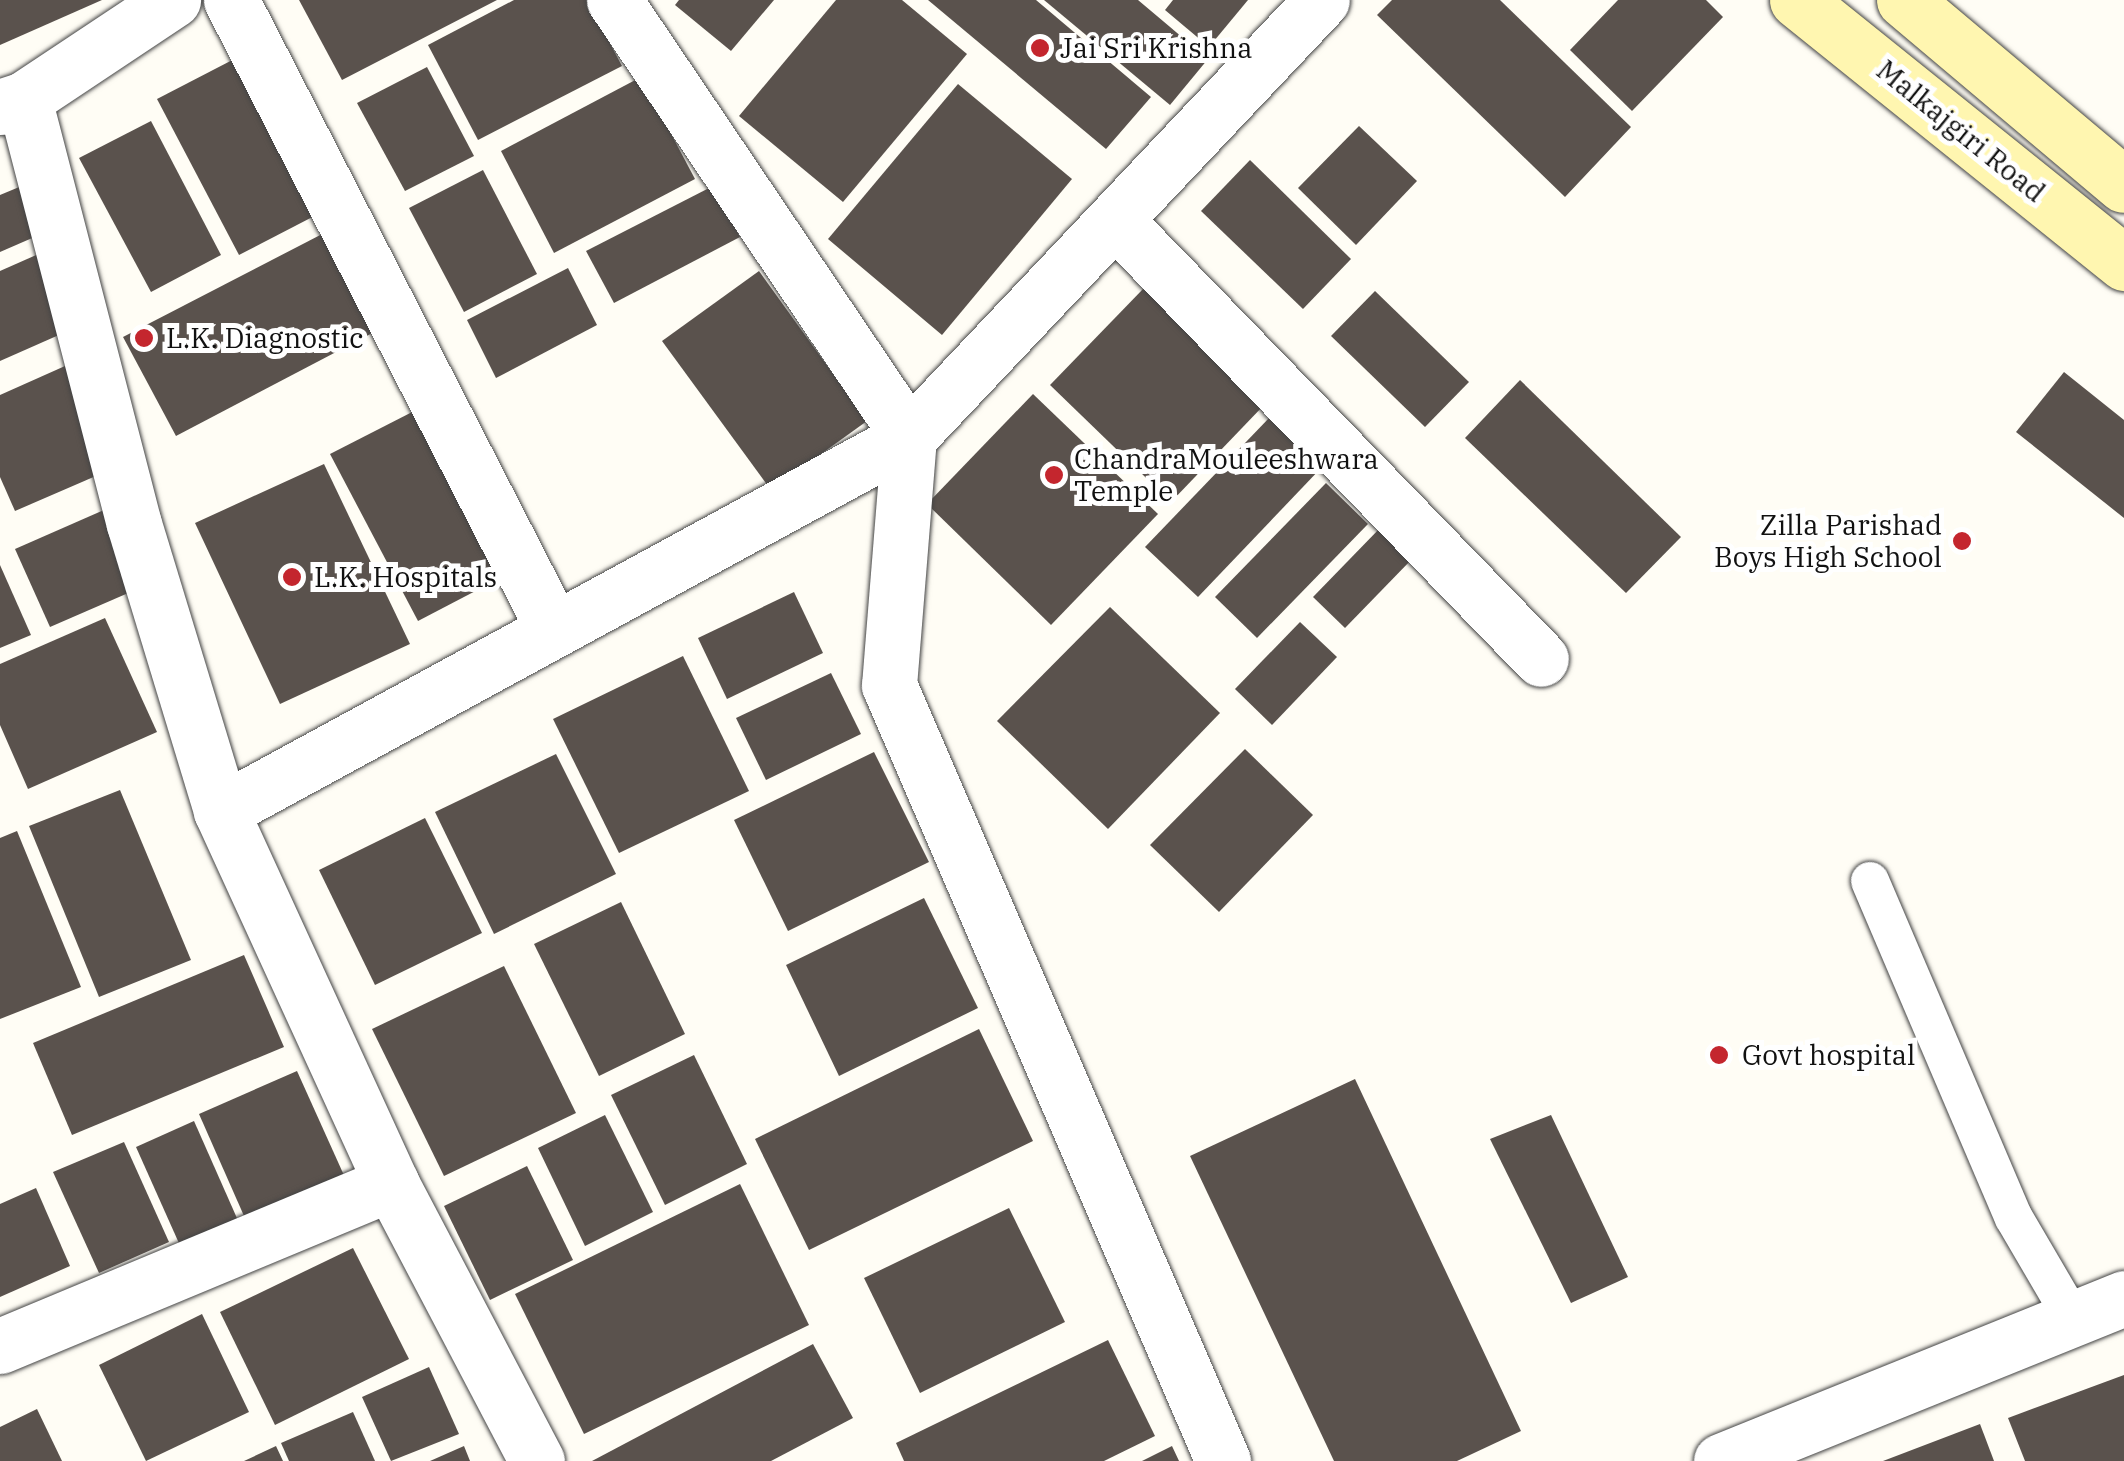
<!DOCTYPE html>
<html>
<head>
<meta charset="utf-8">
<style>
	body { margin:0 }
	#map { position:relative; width:2124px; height:1461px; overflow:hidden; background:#fffdf5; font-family:"IBM Plex Serif",serif }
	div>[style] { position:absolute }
	.building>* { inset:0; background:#5a524d }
	.roads { filter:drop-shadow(0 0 2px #444) drop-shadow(0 0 2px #444) }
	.lane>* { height:38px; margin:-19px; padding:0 19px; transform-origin:19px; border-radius:19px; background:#fff }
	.street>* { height:55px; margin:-27.5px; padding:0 27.5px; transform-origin:27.5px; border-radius:27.5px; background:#fff }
	.secondary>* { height:55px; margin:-27.5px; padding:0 27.5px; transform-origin:27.5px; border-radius:27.5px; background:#fff6b0 }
	.dots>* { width:28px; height:28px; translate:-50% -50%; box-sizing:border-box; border:5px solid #fff; border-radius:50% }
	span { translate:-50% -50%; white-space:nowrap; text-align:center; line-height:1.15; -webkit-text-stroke:10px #fff; paint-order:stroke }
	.poi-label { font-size:28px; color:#111 }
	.left { translate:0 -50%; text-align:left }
	.right { translate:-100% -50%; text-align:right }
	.street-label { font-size:28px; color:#111 }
</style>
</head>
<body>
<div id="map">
	<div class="building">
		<i style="clip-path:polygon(0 0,102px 0,0 45px)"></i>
		<i style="clip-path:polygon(299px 0,497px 0,342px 80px)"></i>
		<i style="clip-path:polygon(514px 0,587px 0,622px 66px,478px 140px,428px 45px)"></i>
		<i style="clip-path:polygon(679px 0,774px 0,731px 51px,675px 5px)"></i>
		<i style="clip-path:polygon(836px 0,902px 0,967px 54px,843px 202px,739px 116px)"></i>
		<i style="clip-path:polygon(928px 0,1036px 0,1151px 97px,1106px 149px)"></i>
		<i style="clip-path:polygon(1044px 0,1138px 0,1208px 59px,1170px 105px)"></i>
		<i style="clip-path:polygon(1173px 0,1248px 0,1209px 47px,1165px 10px)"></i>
		<i style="clip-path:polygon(1392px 0,1500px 0,1631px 127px,1565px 197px,1377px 15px)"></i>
		<i style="clip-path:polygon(1618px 0,1706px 0,1723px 17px,1632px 111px,1570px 50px)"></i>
		<i style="clip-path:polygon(242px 55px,324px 211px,239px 255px,157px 99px)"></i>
		<i style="clip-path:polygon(427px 67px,474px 156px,405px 191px,357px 103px)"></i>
		<i style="clip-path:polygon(641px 77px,695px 179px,554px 253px,501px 151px)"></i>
		<i style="clip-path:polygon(958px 84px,1072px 179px,942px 335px,828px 239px)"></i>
		<i style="clip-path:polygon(151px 121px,221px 255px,151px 292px,79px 158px)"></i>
		<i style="clip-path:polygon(1359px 126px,1417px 181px,1356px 245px,1298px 188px)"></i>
		<i style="clip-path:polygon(1250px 160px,1351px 259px,1303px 309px,1201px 211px)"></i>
		<i style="clip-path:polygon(483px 170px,537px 274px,464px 312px,409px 208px)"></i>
		<i style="clip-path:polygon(24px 185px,46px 232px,0 252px,0 195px)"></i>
		<i style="clip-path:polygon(713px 186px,740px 237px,614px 303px,586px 251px)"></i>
		<i style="clip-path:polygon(328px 231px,380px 329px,176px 436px,123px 337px)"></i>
		<i style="clip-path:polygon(43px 252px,77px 327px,0 361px,0 271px)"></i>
		<i style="clip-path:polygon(568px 268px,597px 325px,496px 378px,467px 320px)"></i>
		<i style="clip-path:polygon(759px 271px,867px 421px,771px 490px,662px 341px)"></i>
		<i style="clip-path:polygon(1144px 288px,1265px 404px,1171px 502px,1050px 385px)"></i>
		<i style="clip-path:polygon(1375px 291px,1469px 382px,1425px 427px,1331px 336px)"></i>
		<i style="clip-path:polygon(65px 366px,112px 469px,15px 511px,0 477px,0 395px)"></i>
		<i style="clip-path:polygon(2064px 372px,2124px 420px,2124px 518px,2016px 432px)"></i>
		<i style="clip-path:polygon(1520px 380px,1681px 537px,1626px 593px,1465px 438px)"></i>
		<i style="clip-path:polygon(1033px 394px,1158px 514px,1051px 625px,927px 504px)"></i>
		<i style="clip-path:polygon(420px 408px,508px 574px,418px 621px,330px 454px)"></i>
		<i style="clip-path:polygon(1270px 417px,1322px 467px,1198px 597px,1145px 547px)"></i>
		<i style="clip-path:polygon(324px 464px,410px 644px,280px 704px,195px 523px)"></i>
		<i style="clip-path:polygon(1326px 483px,1368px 524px,1257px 638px,1215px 597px)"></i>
		<i style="clip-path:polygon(113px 506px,149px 584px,50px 627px,15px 549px)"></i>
		<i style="clip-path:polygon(1381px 527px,1413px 558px,1345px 628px,1313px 597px)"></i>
		<i style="clip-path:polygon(0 565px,31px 635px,0 648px)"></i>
		<i style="clip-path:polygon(794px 592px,823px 653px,727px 699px,698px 638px)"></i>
		<i style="clip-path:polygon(1110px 607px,1220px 713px,1108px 829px,997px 721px)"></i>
		<i style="clip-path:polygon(105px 618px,157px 732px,28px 789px,0 725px,0 664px)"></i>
		<i style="clip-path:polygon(1300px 622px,1337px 657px,1272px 725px,1235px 689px)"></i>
		<i style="clip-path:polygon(683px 656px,749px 791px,619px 853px,553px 719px)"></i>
		<i style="clip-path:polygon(831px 673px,861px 734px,766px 780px,736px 718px)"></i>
		<i style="clip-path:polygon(1245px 749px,1313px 815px,1219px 912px,1150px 845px)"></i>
		<i style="clip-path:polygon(874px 752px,929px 862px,788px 931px,734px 820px)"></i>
		<i style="clip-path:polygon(556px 754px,616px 874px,494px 934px,435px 812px)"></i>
		<i style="clip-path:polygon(120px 790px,191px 960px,99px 997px,29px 826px)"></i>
		<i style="clip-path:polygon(425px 818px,482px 933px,375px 985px,319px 870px)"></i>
		<i style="clip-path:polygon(17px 831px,81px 987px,0 1019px,0 838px)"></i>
		<i style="clip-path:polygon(924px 898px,978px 1008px,839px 1076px,786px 965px)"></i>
		<i style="clip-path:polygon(621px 902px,685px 1034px,599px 1076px,534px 944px)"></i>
		<i style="clip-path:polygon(244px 955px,284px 1047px,72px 1135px,33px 1043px)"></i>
		<i style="clip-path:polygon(504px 966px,576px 1113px,444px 1176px,372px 1029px)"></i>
		<i style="clip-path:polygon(979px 1029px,1033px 1141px,809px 1250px,755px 1139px)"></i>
		<i style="clip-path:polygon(694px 1055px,747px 1164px,665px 1205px,611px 1095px)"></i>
		<i style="clip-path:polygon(297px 1071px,347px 1182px,248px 1225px,199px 1114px)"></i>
		<i style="clip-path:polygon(1355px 1079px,1521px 1431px,1457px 1461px,1334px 1461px,1190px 1156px)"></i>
		<i style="clip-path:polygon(605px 1115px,653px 1212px,585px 1246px,538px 1148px)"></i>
		<i style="clip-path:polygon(1551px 1115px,1628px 1277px,1571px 1303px,1490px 1139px)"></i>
		<i style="clip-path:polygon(194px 1121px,240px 1225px,182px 1250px,136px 1147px)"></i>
		<i style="clip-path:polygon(124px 1142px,169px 1242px,99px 1273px,53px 1172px)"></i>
		<i style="clip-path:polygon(527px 1166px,573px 1260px,490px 1300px,444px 1206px)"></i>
		<i style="clip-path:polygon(740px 1184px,809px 1325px,584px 1434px,515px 1294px)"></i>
		<i style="clip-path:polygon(36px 1188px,70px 1266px,0 1297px,0 1204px)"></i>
		<i style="clip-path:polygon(1009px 1208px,1065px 1322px,920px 1393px,864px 1278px)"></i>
		<i style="clip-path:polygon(353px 1248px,409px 1359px,275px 1425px,220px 1312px)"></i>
		<i style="clip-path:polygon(202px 1314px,249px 1412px,146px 1461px,99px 1365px)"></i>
		<i style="clip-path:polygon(1108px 1340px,1155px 1436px,1104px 1461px,904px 1461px,896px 1443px)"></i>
		<i style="clip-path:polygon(813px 1344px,853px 1418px,771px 1461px,592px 1461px)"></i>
		<i style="clip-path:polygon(429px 1367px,459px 1434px,391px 1461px,362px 1397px)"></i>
		<i style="clip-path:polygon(2124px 1375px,2124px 1461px,2025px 1461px,2008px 1418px)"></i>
		<i style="clip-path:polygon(37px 1409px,62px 1461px,0 1461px,0 1427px)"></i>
		<i style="clip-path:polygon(353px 1412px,375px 1461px,289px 1461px,281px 1443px)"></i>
		<i style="clip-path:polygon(1980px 1424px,1994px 1461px,1883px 1461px)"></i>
		<i style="clip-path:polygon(276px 1446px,283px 1461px,244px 1461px)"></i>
		<i style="clip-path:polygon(464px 1446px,470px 1461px,430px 1461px)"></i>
		<i style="clip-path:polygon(1172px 1446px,1179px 1461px,1142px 1461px)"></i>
	</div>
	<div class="roads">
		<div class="lane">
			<i style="left:1870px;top:881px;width:366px;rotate:66.9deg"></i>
			<i style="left:2014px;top:1218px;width:117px;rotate:59.7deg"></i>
		</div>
		<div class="street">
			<i style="left:231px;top:0;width:708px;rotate:62.86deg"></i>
			<i style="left:614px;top:0;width:527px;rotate:55.98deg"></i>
			<i style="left:909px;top:437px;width:249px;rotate:94.6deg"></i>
			<i style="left:889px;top:685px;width:845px;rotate:66.71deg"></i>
			<i style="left:24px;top:99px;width:439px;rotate:75.5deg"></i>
			<i style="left:134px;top:524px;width:300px;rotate:73.1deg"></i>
			<i style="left:221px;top:811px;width:409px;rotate:65.4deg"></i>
			<i style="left:391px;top:1183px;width:314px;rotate:62.3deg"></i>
			<i style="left:0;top:107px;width:25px;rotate:-18deg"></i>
			<i style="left:24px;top:99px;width:179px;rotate:-33.6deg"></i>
			<i style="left:1116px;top:221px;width:610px;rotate:45.86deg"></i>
			<i style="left:221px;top:811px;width:783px;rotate:-28.53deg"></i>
			<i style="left:909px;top:437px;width:601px;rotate:-46.62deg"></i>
			<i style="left:0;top:1346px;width:424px;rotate:-22.6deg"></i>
			<i style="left:1721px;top:1461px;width:435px;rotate:-22deg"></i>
		</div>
		<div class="secondary">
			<i style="left:1797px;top:0;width:420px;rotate:38.8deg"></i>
			<i style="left:1904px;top:0;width:287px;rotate:40.1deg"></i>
		</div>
	</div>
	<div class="dots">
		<i style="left:1040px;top:48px;background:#c4262e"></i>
		<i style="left:144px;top:338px;background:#c4262e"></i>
		<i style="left:1054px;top:475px;background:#c4262e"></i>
		<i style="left:1962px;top:541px;background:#c4262e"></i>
		<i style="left:292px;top:577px;background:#c4262e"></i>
		<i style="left:1719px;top:1055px;background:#c4262e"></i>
	</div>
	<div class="poi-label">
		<span class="left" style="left:1060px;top:48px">Jai Sri Krishna</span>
		<span class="left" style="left:166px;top:338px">L.K. Diagnostic</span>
		<span class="left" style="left:1074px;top:475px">ChandraMouleeshwara<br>Temple</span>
		<span class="right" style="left:1942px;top:541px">Zilla Parishad<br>Boys High School</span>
		<span class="left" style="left:314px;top:577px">L.K. Hospitals</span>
		<span class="left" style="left:1742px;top:1055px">Govt hospital</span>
	</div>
	<div class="street-label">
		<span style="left:1961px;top:131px;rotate:39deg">Malkajgiri Road</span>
	</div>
</div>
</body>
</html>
